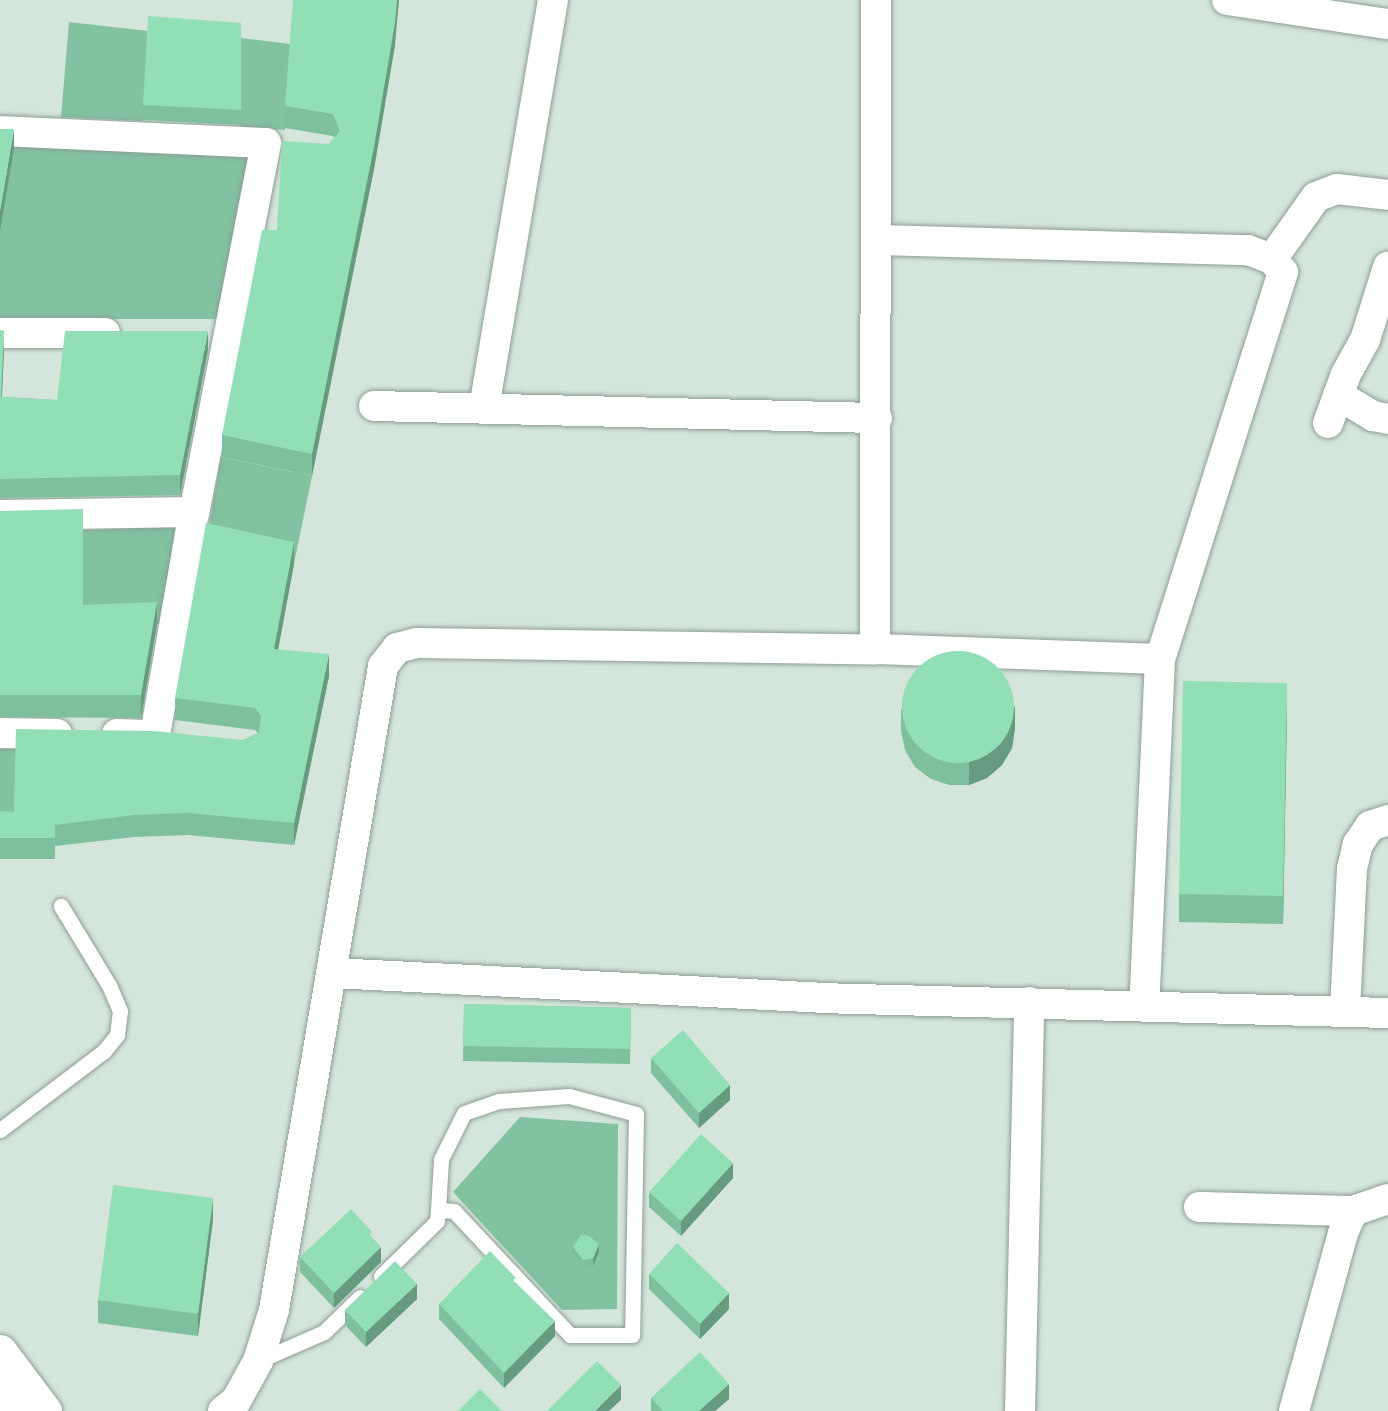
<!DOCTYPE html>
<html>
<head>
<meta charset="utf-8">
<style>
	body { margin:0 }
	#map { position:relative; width:1388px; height:1411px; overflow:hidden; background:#d4e5db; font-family:"Roboto Serif",serif }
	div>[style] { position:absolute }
	.green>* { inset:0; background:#82c2a0 }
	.roads { filter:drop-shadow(0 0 2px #8d9e94) drop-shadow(0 0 2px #8d9e94) }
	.lane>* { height:15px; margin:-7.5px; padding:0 7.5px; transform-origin:7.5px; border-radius:7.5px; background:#fff }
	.street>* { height:30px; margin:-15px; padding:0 15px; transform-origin:15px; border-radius:15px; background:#fff }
	.highway>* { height:33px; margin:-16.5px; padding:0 16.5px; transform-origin:16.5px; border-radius:16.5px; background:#fff }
	.wall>* { inset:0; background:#7ebf9d }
	.shaded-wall>* { inset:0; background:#669b7f }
	.building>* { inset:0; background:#92deb6 }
	.round { border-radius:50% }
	span { translate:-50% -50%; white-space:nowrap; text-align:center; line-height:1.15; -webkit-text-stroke:6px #d4e5db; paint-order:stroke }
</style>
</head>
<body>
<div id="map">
	<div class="green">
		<i style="clip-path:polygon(69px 22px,148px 31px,143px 121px,61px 117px)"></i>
		<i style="clip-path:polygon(241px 38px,290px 44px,285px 130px,241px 127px)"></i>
		<i style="clip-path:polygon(15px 141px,248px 156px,217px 319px,0 319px,0 227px)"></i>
		<i style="clip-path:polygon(221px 457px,312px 476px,294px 564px,206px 545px)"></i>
		<i style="clip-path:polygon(175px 527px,162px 624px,83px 627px,83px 530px)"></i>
		<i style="clip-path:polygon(0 749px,16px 749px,14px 834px,0 833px)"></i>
		<i style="clip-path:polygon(520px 1117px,618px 1124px,617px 1309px,562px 1310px,453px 1192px)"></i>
	</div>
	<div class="roads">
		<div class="lane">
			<i style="left:0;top:1130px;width:131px;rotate:-37.2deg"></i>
			<i style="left:104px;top:1051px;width:21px;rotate:-51deg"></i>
			<i style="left:117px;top:1035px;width:24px;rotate:-83deg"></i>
			<i style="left:120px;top:1011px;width:26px;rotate:-113deg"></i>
			<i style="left:110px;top:987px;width:95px;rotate:-121.2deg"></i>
			<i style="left:381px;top:1276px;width:78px;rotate:-44.5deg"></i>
			<i style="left:437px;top:1221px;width:11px;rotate:-85deg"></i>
			<i style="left:438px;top:1210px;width:51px;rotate:-86.6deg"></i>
			<i style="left:441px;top:1159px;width:51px;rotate:-63.4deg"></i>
			<i style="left:464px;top:1113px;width:37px;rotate:-19deg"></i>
			<i style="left:499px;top:1101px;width:70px;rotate:-4.1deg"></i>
			<i style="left:569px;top:1096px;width:69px;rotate:15deg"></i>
			<i style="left:636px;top:1114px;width:221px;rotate:91deg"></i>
			<i style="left:632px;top:1335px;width:62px;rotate:180deg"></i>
			<i style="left:570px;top:1335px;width:170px;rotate:-133.1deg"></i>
			<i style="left:454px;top:1211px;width:16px;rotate:-176deg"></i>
			<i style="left:258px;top:1361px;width:72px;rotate:-23.7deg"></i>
			<i style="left:324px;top:1332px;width:50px;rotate:-44.2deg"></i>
		</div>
		<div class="street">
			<i style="left:1227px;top:0;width:163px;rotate:8.5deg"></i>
			<i style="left:0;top:131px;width:266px;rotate:2.6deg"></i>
			<i style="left:266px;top:143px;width:376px;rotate:101deg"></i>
			<i style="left:194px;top:512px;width:194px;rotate:179.1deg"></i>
			<i style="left:879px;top:240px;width:369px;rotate:1.6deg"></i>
			<i style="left:1248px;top:250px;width:26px;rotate:21deg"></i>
			<i style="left:1272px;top:259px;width:17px;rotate:50deg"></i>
			<i style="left:1283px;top:272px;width:406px;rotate:107.6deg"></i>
			<i style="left:1160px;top:659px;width:346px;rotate:92.6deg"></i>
			<i style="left:1272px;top:259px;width:76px;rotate:-54.6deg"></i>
			<i style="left:1316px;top:197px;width:22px;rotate:-21deg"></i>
			<i style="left:1337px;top:189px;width:51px;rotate:6.7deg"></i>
			<i style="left:0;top:333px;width:105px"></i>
			<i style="left:1338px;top:395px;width:41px;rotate:31deg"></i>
			<i style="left:1373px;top:416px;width:15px;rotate:11deg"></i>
			<i style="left:374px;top:406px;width:503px;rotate:1.37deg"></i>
			<i style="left:484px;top:408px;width:414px;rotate:-80.4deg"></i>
			<i style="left:1328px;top:423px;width:52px;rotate:-69.8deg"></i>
			<i style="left:1346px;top:374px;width:39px;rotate:-61deg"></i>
			<i style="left:1365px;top:340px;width:77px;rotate:-72.5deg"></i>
			<i style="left:875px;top:649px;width:649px;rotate:-89.91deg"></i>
			<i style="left:0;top:733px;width:57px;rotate:1deg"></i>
			<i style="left:117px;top:734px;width:38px;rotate:2deg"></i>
			<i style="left:155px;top:735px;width:226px;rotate:-80.1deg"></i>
			<i style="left:333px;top:973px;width:487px;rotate:2.9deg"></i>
			<i style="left:819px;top:998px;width:569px;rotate:1.51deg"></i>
			<i style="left:1345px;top:1011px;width:142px;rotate:-87.2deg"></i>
			<i style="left:1352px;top:869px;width:26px;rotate:-77deg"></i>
			<i style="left:1358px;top:844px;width:22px;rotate:-56deg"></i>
			<i style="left:1370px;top:826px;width:19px;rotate:-18deg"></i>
			<i style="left:1199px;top:1207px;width:154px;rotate:1.5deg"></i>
			<i style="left:223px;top:1411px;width:16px;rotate:-38deg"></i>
			<i style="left:236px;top:1401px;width:46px;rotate:-61.2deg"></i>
			<i style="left:258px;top:1361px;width:53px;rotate:-72.6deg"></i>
			<i style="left:274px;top:1310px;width:653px;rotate:-80.39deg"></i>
			<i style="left:383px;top:666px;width:23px;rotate:-52deg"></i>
			<i style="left:397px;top:648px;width:21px;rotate:-14deg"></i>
			<i style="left:417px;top:643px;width:458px;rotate:0.8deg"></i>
			<i style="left:875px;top:649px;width:285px;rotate:2deg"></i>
			<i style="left:1020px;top:1411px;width:409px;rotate:-88.7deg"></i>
			<i style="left:1294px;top:1411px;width:185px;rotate:-74.6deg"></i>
			<i style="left:1343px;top:1233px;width:24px;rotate:-66deg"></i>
			<i style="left:1353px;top:1211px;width:37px;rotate:-19deg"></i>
		</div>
		<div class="highway">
			<i style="left:0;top:1351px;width:75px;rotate:53.1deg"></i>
			<i style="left:0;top:1393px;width:23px;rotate:52deg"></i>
		</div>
	</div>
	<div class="wall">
		<i style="clip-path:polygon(241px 23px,241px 125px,143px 120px,143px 105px)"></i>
		<i style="clip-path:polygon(395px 45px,374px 169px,312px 476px,222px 457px,222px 435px,277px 230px,329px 144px,334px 138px,333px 136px,285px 128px,285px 106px)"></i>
		<i style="clip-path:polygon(0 330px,4px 350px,2px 397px,57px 400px,208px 350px,180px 495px,0 498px)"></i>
		<i style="clip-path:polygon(0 511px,83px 605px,157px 624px,141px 718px,0 717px)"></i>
		<i style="clip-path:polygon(294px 564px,278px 650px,329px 676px,294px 845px,188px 835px,134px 837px,55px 846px,55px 859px,0 859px,0 811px,14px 812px,243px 740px,258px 733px,255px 730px,175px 720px,175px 698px)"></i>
		<i style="clip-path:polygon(901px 709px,1015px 728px,1012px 748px,1002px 765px,987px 778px,969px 785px,949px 785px,931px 779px,915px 767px,905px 750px,901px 731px)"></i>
		<i style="clip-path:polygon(1287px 712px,1283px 924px,1179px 922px,1179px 894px)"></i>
		<i style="clip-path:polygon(464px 1004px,631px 1008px,630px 1064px,463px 1061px)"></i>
		<i style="clip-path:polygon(651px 1058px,730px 1100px,699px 1128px,651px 1073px)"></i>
		<i style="clip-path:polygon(733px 1178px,681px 1236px,649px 1207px,649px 1192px)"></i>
		<i style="clip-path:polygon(213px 1220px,198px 1336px,98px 1323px,98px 1300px)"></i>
		<i style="clip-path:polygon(372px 1238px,381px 1262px,334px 1308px,300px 1272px,300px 1257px)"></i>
		<i style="clip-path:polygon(573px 1247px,599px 1252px,593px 1266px,583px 1267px,573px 1254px)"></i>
		<i style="clip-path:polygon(649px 1274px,729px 1309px,700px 1339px,649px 1289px)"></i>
		<i style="clip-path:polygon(516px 1283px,555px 1336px,504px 1388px,439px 1319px,439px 1304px)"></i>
		<i style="clip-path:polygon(417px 1299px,366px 1347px,345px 1325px,345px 1310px)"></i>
		<i style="clip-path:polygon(651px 1398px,729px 1399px,715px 1411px,651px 1411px)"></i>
	</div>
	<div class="shaded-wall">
		<i style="clip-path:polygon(397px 0,399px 0,395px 45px,374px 169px,312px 476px,312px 454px)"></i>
		<i style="clip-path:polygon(14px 129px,14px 149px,0 231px,0 211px)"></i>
		<i style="clip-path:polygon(4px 331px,4px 350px,1px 417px,1px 397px)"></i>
		<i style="clip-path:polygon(208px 331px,208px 350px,180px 495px,180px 475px)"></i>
		<i style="clip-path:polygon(294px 542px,294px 564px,274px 671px,274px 649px)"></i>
		<i style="clip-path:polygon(157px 602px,157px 624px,141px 718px,141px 695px)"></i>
		<i style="clip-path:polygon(329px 654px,329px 676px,294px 845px,294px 823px)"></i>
		<i style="clip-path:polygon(1287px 683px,1287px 712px,1283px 924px,1283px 896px)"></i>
		<i style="clip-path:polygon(1015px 706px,1015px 728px,1012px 748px,1002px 765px,987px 778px,969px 785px,969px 763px)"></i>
		<i style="clip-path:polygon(730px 1085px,730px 1100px,699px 1128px,699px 1113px)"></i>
		<i style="clip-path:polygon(733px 1163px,733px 1178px,681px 1236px,681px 1221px)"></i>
		<i style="clip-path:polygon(213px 1198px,213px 1220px,198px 1336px,198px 1314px)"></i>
		<i style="clip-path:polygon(599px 1244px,599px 1252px,593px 1266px,593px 1258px)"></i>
		<i style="clip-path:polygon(381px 1247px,381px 1262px,334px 1308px,334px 1293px)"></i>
		<i style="clip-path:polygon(417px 1284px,417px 1299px,366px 1347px,366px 1332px)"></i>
		<i style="clip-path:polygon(729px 1293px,729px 1309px,700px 1339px,700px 1324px)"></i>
		<i style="clip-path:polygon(555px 1321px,555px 1336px,504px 1388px,504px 1373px)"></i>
		<i style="clip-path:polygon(729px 1384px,729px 1399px,715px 1411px,699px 1411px)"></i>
		<i style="clip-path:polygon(621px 1385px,621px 1400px,609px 1411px,595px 1411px)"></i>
	</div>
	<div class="building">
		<i style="clip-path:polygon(293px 0,397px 0,395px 23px,374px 147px,312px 454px,222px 435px,262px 230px,277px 230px,282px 141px,329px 144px,340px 131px,333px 114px,285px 106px)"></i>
		<i style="clip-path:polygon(148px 16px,241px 23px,241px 110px,143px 105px)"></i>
		<i style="clip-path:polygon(0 129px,14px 129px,0 211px)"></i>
		<i style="clip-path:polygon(0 330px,4px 331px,1px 397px,57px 400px,65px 331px,208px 331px,180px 475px,0 479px)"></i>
		<i style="clip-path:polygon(83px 509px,83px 605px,157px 602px,141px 695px,0 695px,0 511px)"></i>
		<i style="clip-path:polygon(206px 523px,294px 542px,274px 649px,329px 654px,294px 823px,188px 813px,134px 815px,55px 825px,55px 838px,0 838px,0 811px,14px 812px,16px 729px,154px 731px,243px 740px,259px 733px,261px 716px,255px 708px,175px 698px)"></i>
		<i class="round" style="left:902px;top:651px;width:112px;height:112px"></i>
		<i style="clip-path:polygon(1183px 681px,1287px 683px,1283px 896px,1179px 894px)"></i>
		<i style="clip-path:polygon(464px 1004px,631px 1008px,630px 1049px,463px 1046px)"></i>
		<i style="clip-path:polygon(683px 1030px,730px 1085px,699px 1113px,651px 1058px)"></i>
		<i style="clip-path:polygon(701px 1134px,733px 1163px,681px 1221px,649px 1192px)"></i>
		<i style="clip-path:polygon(113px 1185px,213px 1198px,198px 1314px,98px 1300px)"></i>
		<i style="clip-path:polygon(351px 1209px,372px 1232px,370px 1235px,381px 1247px,334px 1293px,300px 1257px)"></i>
		<i style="clip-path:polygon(581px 1235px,589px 1236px,599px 1244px,593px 1258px,583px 1260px,573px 1247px)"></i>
		<i style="clip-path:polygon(677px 1243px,729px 1293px,700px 1324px,649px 1274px)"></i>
		<i style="clip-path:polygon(490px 1251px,516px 1278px,513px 1280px,555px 1321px,504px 1373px,439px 1304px)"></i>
		<i style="clip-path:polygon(395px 1261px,417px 1284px,366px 1332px,345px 1310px)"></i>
		<i style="clip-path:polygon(700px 1352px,729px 1384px,699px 1411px,663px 1411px,651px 1398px)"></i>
		<i style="clip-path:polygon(597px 1361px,621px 1385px,595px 1411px,547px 1411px)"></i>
		<i style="clip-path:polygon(480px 1389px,502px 1411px,458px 1411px)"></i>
	</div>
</div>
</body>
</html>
